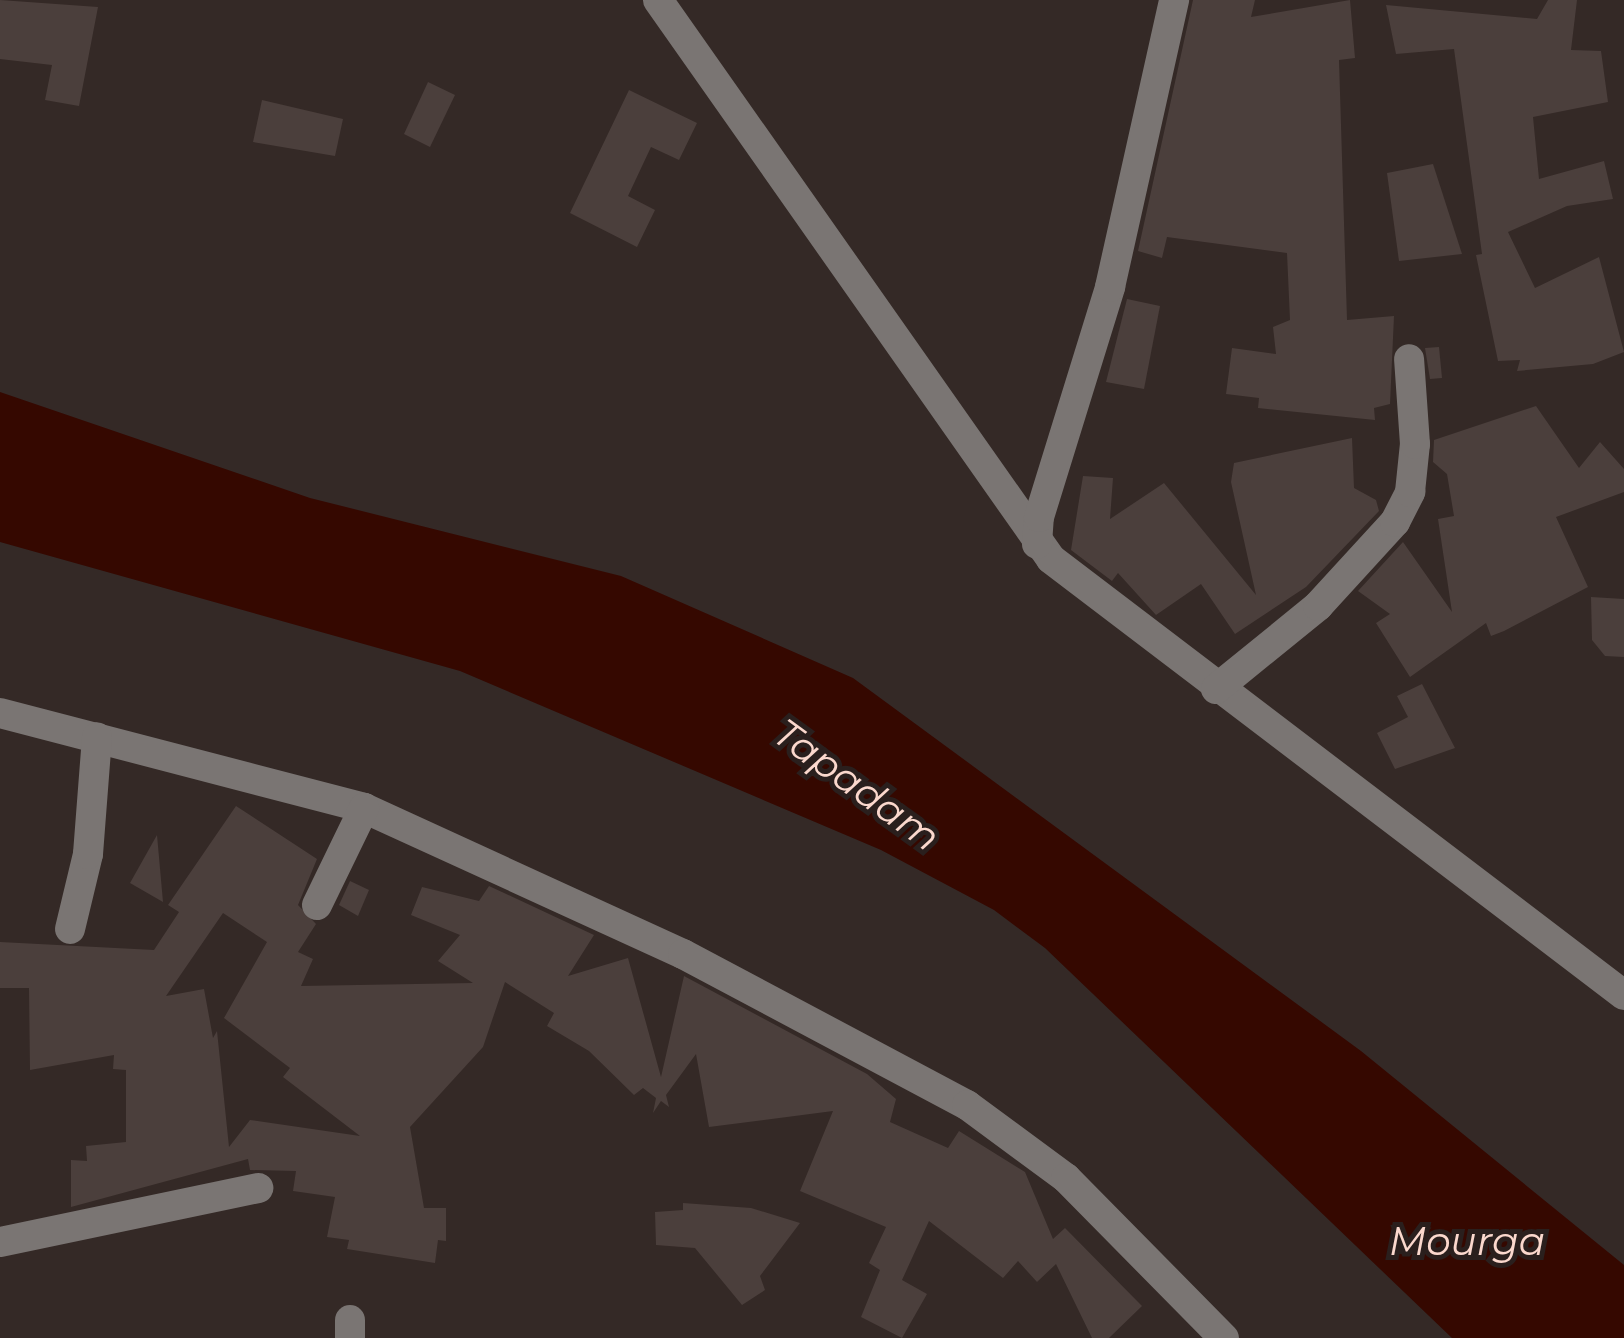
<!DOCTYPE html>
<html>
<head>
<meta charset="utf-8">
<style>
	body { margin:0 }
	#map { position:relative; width:1624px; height:1338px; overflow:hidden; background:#342926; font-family:Montserrat,sans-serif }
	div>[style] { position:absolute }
	.water>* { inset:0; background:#350800 }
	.building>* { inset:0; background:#4b3f3c }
	.minor>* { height:30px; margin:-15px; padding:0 15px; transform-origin:15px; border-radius:15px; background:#7a7573 }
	span { translate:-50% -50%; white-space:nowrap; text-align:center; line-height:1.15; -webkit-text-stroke:10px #2a1f1d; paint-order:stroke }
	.water-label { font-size:39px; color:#fbd8cd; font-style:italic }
</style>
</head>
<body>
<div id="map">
	<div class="water">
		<i style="clip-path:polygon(0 392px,310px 498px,621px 576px,853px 678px,1361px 1051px,1624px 1265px,1624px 1338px,1452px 1338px,1045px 948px,994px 910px,881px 850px,460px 671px,0 542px)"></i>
	</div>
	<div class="building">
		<i style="clip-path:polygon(0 0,98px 7px,79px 106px,45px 100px,52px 65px,0 59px)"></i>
		<i style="clip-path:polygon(1193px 0,1255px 0,1251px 17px,1350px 0,1355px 58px,1339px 60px,1347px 320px,1394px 316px,1390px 404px,1374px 408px,1375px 420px,1258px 408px,1259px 398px,1226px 394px,1232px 348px,1276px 354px,1273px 327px,1290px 320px,1287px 253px,1167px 237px,1162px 258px,1138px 251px)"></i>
		<i style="clip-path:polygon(1548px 0,1577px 0,1571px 50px,1601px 51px,1608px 102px,1533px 117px,1539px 179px,1604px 161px,1613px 199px,1567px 206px,1508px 232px,1535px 288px,1599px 257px,1624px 352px,1593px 364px,1517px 371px,1520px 360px,1498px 361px,1476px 255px,1482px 254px,1454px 49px,1396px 54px,1386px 5px,1537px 19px)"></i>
		<i style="clip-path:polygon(428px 82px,455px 95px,430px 147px,404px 134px)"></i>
		<i style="clip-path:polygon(629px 90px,697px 123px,679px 160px,651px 147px,628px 196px,655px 210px,637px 247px,570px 213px)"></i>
		<i style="clip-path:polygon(262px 100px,343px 119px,335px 156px,253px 142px)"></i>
		<i style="clip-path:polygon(1433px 164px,1462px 254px,1399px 261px,1387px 173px)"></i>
		<i style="clip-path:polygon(1127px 299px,1160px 306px,1144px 389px,1106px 382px)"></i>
		<i style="clip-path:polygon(1439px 347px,1442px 378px,1430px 379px,1425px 348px)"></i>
		<i style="clip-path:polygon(1536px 406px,1579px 468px,1600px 442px,1624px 469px,1624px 492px,1556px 517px,1588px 587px,1504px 631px,1491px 636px,1486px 623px,1410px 677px,1376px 623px,1390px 614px,1358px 591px,1403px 542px,1452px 612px,1438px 519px,1454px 516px,1447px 474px,1433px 462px,1434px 440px)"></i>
		<i style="clip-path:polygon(1352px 438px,1354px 488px,1376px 500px,1379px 511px,1306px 587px,1235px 634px,1201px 584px,1156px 615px,1118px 573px,1112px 581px,1071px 550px,1083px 476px,1113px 478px,1110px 519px,1164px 483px,1256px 595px,1231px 482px,1234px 463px)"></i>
		<i style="clip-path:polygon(1591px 597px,1624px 599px,1624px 657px,1605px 656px,1592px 640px)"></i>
		<i style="clip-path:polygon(1422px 684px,1455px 748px,1395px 769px,1377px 733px,1408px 717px,1397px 696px)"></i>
		<i style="clip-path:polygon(evenodd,236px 806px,317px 859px,298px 905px,316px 924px,298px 952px,313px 959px,301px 986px,473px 983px,438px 961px,460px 935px,411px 915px,422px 887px,479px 901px,489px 886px,594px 935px,568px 976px,628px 958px,661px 1077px,684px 976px,867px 1074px,896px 1099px,890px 1122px,948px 1148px,959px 1131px,1025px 1172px,1053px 1239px,1065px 1228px,1142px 1306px,1109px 1338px,1092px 1338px,1056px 1264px,1037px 1282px,1018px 1261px,1003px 1278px,929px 1221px,902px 1280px,927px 1294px,902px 1338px,861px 1317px,880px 1270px,869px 1263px,886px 1227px,800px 1191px,833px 1111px,709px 1127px,696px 1054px,666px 1095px,669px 1107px,661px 1101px,653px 1113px,656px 1098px,643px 1088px,634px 1095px,589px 1051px,547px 1026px,554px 1013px,505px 982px,483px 1047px,410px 1127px,424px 1208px,446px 1208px,446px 1241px,438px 1240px,435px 1263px,347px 1249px,349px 1240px,327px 1237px,335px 1197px,293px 1191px,296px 1171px,250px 1170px,248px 1159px,71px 1207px,71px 1160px,87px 1161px,86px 1146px,126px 1142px,126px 1070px,113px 1069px,114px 1055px,30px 1070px,29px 988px,0 988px,0 942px,154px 950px,179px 912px,168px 905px,236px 806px,223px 913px,267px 942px,224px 1018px,290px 1068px,283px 1077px,360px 1136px,250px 1120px,229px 1147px,217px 1031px,213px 1038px,204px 989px,166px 996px,223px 913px)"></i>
		<i style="clip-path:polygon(157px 835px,163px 902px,130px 883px)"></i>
		<i style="clip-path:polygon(350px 881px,369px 890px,358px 916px,339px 905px)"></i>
		<i style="clip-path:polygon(683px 1203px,751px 1208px,800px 1223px,760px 1276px,765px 1290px,742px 1305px,695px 1248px,656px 1245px,655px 1212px,683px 1210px)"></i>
	</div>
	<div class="minor">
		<i style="left:658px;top:0;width:683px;rotate:54.89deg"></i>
		<i style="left:1051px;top:559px;width:720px;rotate:37.27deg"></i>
		<i style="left:1037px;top:544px;width:27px;rotate:-86deg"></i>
		<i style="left:1039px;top:517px;width:241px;rotate:-72.8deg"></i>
		<i style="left:1110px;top:287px;width:294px;rotate:-77.4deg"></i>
		<i style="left:1216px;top:689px;width:132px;rotate:-39.1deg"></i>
		<i style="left:1318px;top:606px;width:114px;rotate:-47.5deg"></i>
		<i style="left:1395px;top:522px;width:34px;rotate:-63deg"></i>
		<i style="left:1410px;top:492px;width:48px;rotate:-84.1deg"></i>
		<i style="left:1415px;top:444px;width:85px;rotate:-94deg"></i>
		<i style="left:0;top:713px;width:376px;rotate:14.6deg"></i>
		<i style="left:364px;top:808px;width:351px;rotate:24.6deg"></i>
		<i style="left:683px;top:954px;width:322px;rotate:28deg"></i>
		<i style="left:967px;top:1105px;width:123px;rotate:36.4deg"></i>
		<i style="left:1066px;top:1178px;width:225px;rotate:45.4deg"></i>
		<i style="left:317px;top:905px;width:108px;rotate:-64.1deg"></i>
		<i style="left:70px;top:929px;width:77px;rotate:-76.5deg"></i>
		<i style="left:88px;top:854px;width:117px;rotate:-85.6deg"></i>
		<i style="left:0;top:1242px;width:264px;rotate:-11.8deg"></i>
		<i style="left:350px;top:1338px;width:18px;rotate:-90deg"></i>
	</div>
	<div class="water-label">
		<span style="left:857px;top:785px;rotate:36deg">Tapadam</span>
		<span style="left:1467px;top:1241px">Mourga</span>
	</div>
</div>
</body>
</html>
